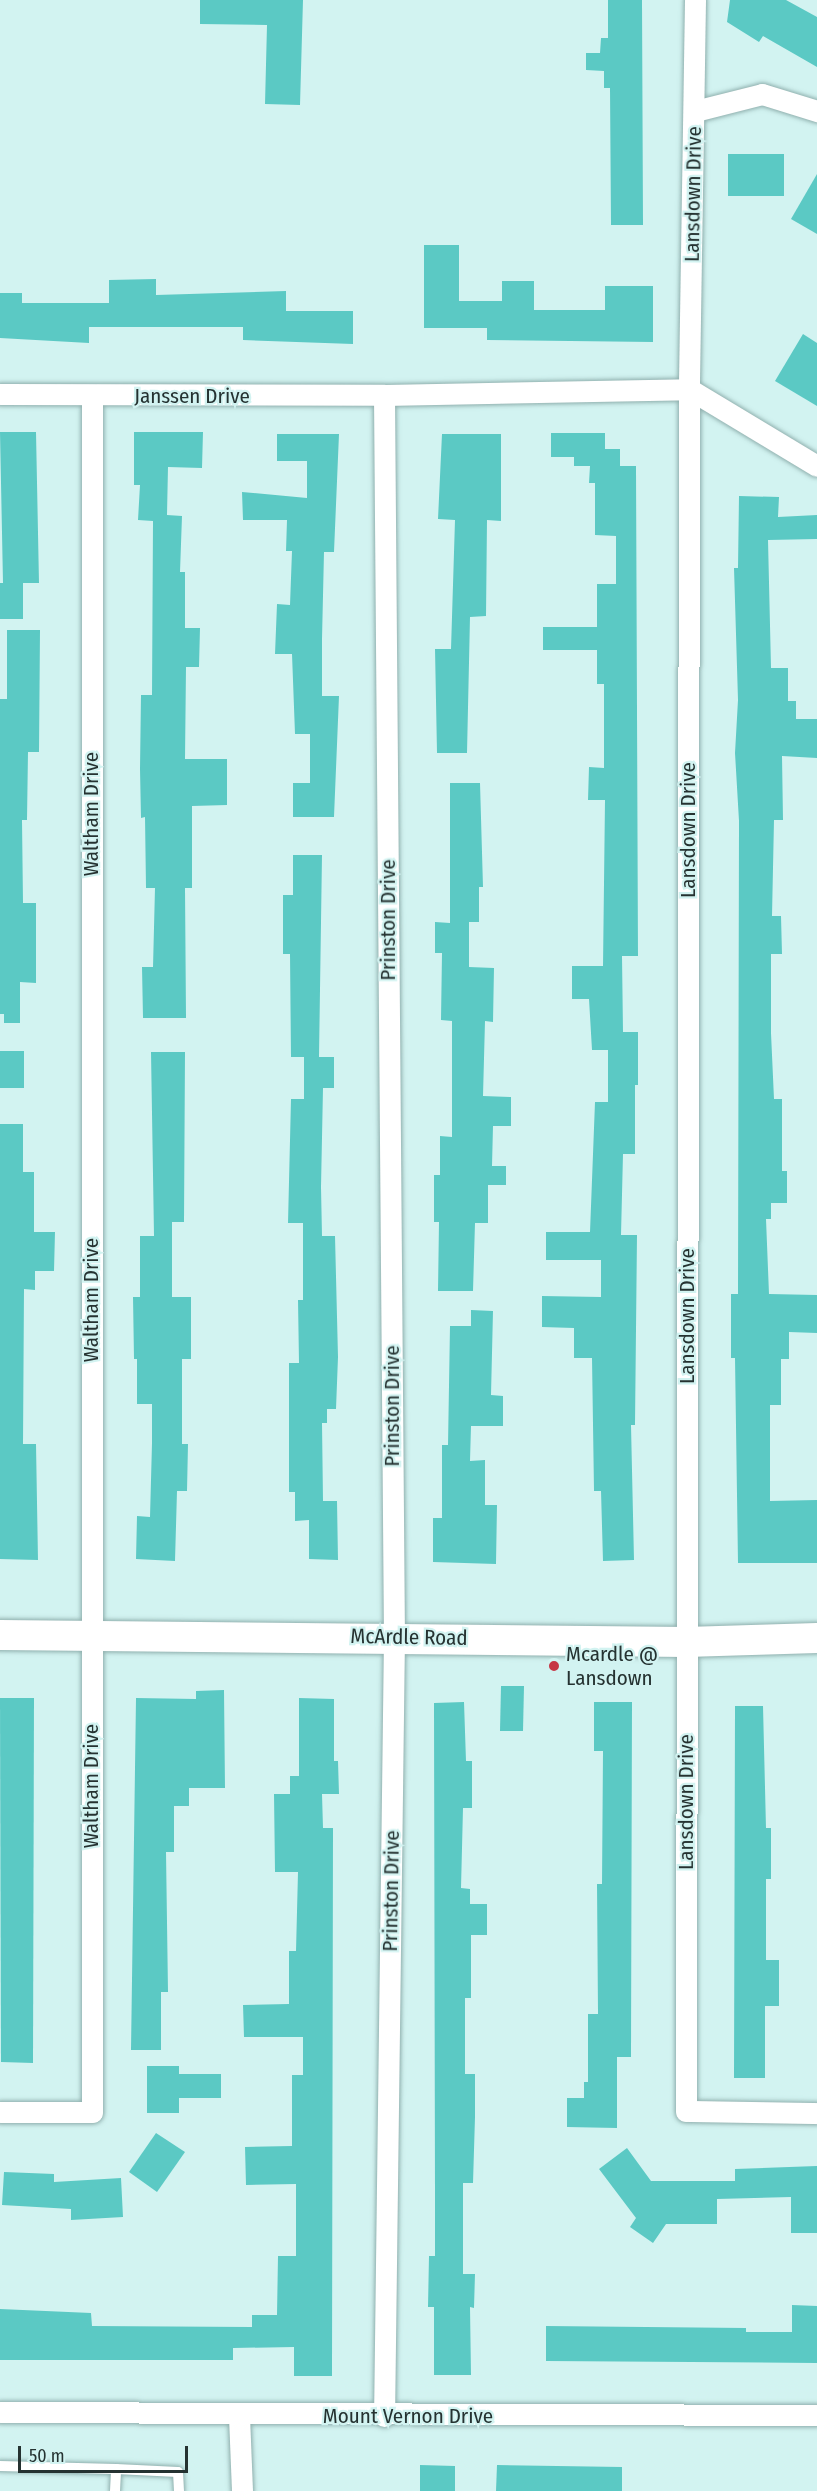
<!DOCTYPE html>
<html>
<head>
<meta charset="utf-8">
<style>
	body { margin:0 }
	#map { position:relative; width:817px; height:2491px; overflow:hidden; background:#d2f3f1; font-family:"Fira Sans Condensed",sans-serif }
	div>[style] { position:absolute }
	.building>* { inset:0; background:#5bc9c4 }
	.roads { filter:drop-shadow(0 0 2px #90b0ae) drop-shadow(0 0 2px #90b0ae) }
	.service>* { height:10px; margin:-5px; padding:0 5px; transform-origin:5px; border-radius:5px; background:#fff }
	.minor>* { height:21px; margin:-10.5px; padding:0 10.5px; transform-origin:10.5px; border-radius:10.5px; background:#fff }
	.secondary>* { height:30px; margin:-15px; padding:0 15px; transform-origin:15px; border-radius:15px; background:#fff }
	.dots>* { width:16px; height:16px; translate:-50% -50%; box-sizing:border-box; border:3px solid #d2f3f1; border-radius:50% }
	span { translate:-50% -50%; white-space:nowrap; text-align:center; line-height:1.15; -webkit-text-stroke:4.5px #d2f3f1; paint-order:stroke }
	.street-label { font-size:21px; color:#253231 }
	.poi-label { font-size:21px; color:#253231 }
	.left { translate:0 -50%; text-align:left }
	.scale { position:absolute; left:18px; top:2446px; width:170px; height:27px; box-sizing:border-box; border:3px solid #253231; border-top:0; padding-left:8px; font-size:18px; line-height:21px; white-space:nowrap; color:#253231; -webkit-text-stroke:4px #d2f3f1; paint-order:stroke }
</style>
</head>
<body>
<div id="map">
	<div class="building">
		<i style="clip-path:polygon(200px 0,303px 0,300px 105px,265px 104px,267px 25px,200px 24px)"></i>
		<i style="clip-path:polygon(608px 0,642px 0,643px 225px,611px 225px,610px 88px,604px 88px,604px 71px,586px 70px,586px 53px,600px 53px,601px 38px,608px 38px)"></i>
		<i style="clip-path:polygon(730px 0,786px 0,817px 17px,817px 67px,763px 36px,759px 42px,727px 22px)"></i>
		<i style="clip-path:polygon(728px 154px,784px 154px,784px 196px,728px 196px)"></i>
		<i style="clip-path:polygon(817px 174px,817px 234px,791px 219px)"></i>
		<i style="clip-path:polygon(424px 245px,459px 245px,459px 301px,502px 301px,502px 281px,534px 281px,534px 310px,605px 310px,605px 286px,653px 286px,653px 342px,487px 340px,487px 328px,424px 328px)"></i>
		<i style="clip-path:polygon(156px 279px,156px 295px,286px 291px,286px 311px,353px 311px,353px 344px,243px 340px,243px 327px,89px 327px,89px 343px,0 338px,0 293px,22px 293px,22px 303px,109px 303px,109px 280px)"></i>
		<i style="clip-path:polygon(803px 334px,817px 343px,817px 406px,775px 381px)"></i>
		<i style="clip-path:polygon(0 432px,36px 432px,39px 583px,23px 583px,23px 619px,0 619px,0 583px,3px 583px)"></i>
		<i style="clip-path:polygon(134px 432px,203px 432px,202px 468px,168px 467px,167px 515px,182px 516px,180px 572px,185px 572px,185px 628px,200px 628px,199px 667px,186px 667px,185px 759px,227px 759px,227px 805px,192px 806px,192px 888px,185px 888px,186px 1018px,143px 1018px,142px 967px,153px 967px,155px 888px,146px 888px,145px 817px,141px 818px,140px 769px,141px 695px,152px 695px,153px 521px,138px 520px,140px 485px,134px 485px)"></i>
		<i style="clip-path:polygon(551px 433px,605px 433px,605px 449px,620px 449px,620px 466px,636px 466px,638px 956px,622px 956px,623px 1032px,638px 1032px,638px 1085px,635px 1085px,635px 1154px,623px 1154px,621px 1235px,637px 1235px,635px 1425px,631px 1425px,634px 1560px,603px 1561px,601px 1491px,594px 1491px,592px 1358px,574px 1358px,574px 1328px,542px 1327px,542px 1296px,601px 1297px,601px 1260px,546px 1260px,546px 1232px,590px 1232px,595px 1102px,608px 1102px,608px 1050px,592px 1050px,589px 999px,572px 999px,572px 966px,603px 966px,605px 800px,588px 800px,589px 767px,604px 768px,604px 684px,597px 684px,597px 650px,543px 650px,543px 627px,597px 627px,597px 584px,616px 584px,616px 536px,595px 535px,595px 483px,589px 483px,590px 466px,574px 466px,574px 457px,551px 457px)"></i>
		<i style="clip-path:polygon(277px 434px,339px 434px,334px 552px,324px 552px,322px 639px,322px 696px,339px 696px,334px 817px,293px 817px,293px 783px,310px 783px,310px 734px,295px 734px,292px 654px,275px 654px,277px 604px,290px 605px,292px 551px,286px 551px,287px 520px,243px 520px,242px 492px,307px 498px,307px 461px,277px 461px)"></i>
		<i style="clip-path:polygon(442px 434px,501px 434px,501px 521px,487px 520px,486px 616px,470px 617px,467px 753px,437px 753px,435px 649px,451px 649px,455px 520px,438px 519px)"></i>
		<i style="clip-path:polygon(739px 496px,779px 497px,778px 517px,817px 515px,817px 539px,768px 540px,771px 668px,788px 668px,788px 701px,796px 701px,796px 719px,817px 719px,817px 758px,782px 756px,783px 820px,774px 820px,772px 916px,781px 916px,782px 954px,771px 954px,771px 1033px,774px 1099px,782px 1099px,782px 1171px,787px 1171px,787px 1203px,771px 1203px,771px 1219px,766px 1219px,769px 1294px,817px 1295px,817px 1333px,789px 1332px,789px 1359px,781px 1359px,781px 1405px,770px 1405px,770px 1501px,817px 1500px,817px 1563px,738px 1563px,735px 1358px,731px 1358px,731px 1294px,738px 1294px,739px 821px,735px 753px,738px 700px,734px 568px,738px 568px)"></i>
		<i style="clip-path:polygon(7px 630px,40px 630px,39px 752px,28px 752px,27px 820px,22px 820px,23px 903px,36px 903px,36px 983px,20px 982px,20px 1023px,4px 1023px,4px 1014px,0 1014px,0 699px,7px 699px)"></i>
		<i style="clip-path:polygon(450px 783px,480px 783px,483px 887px,479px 887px,479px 922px,469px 922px,469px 967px,494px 968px,493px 1022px,485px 1021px,483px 1096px,511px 1097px,511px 1126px,493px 1126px,492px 1166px,506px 1166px,506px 1185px,488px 1185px,488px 1223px,475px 1223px,473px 1291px,438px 1291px,439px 1222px,434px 1222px,434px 1175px,440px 1175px,440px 1136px,452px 1137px,452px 1021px,441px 1020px,442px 953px,435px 953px,435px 922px,450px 923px)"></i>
		<i style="clip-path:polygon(293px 855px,322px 855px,319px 1057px,291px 1057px,290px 954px,283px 954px,283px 895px,293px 895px)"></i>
		<i style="clip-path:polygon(0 1051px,24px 1051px,24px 1088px,0 1088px)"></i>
		<i style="clip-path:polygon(151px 1052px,185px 1052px,184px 1222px,172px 1222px,172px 1297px,191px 1297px,191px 1359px,182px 1359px,182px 1444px,188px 1444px,187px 1491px,177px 1491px,175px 1561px,136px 1559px,137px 1516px,150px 1517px,152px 1443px,152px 1404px,137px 1404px,137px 1359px,134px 1359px,133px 1297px,140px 1297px,140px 1236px,154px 1236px)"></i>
		<i style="clip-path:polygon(304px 1057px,334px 1057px,334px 1088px,323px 1088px,321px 1187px,322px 1236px,335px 1236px,338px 1357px,336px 1409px,327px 1409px,327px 1423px,322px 1423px,323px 1501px,337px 1501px,338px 1560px,309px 1559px,309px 1520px,295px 1521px,295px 1492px,289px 1492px,289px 1363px,299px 1363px,298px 1300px,303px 1300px,303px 1223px,288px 1223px,291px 1099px,304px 1099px)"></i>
		<i style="clip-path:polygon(0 1124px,23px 1124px,23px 1172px,34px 1172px,34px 1232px,55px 1232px,54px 1271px,35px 1271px,35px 1290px,24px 1289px,23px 1444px,36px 1444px,38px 1560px,0 1559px)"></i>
		<i style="clip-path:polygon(471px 1310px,493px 1311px,491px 1395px,503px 1396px,503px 1426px,471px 1426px,470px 1461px,485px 1460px,485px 1505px,497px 1505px,496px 1564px,433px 1562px,433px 1518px,442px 1518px,442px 1445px,448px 1445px,450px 1326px,471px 1326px)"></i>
		<i style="clip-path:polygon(501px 1686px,524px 1686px,523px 1731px,500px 1731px)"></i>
		<i style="clip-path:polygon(224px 1690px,225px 1788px,189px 1788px,189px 1806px,174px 1806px,174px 1852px,166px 1852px,168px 1992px,161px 1992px,161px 2050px,131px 2050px,136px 1698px,196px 1699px,196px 1691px)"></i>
		<i style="clip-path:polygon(0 1698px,34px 1698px,33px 2063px,1px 2062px)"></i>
		<i style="clip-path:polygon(299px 1698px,334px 1699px,334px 1761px,338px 1761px,339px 1794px,322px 1794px,323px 1828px,333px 1828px,332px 2376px,294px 2376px,294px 2347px,233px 2348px,233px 2360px,0 2360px,0 2309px,91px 2313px,92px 2326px,252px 2327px,252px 2315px,277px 2315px,278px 2256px,296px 2256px,296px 2184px,246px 2185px,245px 2147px,292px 2146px,292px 2075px,303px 2075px,303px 2037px,244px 2037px,243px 2005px,289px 2004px,289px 1951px,296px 1951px,298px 1872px,275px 1872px,274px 1794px,290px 1794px,290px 1776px,299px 1776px)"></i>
		<i style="clip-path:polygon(464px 1702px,466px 1761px,472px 1761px,472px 1808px,463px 1808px,461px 1888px,470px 1889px,470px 1904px,487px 1904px,487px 1935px,471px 1935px,471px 1998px,465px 1998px,465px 2074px,475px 2074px,475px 2117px,473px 2183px,463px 2183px,463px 2274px,475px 2274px,474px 2308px,470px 2307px,471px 2375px,434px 2375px,434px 2307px,428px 2307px,429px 2256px,435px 2256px,435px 2197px,434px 1703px)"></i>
		<i style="clip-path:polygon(594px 1702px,632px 1702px,631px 2057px,617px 2057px,617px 2128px,567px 2127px,567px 2098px,584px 2098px,584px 2082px,588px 2082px,588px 2014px,598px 2014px,597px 1884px,602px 1884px,603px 1751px,594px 1751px)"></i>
		<i style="clip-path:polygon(735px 1706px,763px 1706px,766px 1828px,771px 1828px,771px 1879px,766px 1879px,766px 1960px,779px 1960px,779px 2006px,765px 2006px,765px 2078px,734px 2078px)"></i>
		<i style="clip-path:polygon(147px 2066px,179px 2066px,179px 2074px,221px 2074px,221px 2098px,179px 2098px,179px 2113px,147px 2113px)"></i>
		<i style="clip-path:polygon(156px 2133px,185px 2152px,157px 2192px,129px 2172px)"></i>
		<i style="clip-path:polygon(627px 2148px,651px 2181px,735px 2181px,735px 2169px,817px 2166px,817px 2233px,791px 2233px,791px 2197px,717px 2199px,717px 2224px,666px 2224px,653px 2243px,630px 2227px,636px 2218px,599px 2169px)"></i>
		<i style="clip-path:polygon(4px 2172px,54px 2174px,54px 2182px,121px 2178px,123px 2217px,71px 2220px,71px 2209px,2px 2205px)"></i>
		<i style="clip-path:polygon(792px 2305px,817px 2306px,817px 2363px,546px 2361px,546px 2326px,746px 2328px,746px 2332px,792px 2332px)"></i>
		<i style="clip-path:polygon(420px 2465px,455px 2466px,455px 2491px,420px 2491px)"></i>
		<i style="clip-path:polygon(497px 2465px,622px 2467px,622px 2491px,496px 2491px)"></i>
	</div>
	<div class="roads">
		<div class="service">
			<i style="left:0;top:2466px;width:116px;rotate:1.5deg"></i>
			<i style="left:115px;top:2491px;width:22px;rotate:-87deg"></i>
			<i style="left:116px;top:2469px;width:62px;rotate:2.8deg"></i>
			<i style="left:178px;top:2472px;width:19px;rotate:87deg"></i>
		</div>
		<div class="minor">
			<i style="left:695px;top:0;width:389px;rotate:90.9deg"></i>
			<i style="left:689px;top:389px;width:1722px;rotate:90.1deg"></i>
			<i style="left:686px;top:2111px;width:131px;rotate:0.9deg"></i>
			<i style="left:695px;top:111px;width:69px;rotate:-14.2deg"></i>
			<i style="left:762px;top:94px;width:58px;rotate:17.2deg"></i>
			<i style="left:0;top:394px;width:384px;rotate:0.1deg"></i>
			<i style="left:384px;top:395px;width:305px;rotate:-1.1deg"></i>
			<i style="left:689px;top:389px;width:149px;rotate:31deg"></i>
			<i style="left:384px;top:395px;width:1241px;rotate:89.54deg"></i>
			<i style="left:394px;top:1636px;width:780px;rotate:90.73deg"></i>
			<i style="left:0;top:2112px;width:92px"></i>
			<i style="left:92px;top:2112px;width:1716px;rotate:-90deg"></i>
			<i style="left:0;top:2412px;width:817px;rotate:0.21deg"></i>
			<i style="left:239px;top:2416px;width:75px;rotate:87.7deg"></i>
		</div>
		<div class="secondary">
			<i style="left:0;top:1635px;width:686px;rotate:0.58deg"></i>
			<i style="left:686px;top:1642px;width:131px;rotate:-1.7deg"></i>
		</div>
	</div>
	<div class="dots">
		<i style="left:554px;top:1666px;background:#c63544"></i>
	</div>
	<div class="street-label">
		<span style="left:693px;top:194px;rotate:-89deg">Lansdown Drive</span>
		<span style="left:192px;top:396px">Janssen Drive</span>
		<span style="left:91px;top:814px;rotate:-90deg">Waltham Drive</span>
		<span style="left:688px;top:830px;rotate:-90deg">Lansdown Drive</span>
		<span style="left:388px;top:920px;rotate:-90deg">Prinston Drive</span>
		<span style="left:91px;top:1300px;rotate:-90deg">Waltham Drive</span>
		<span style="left:687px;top:1316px;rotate:-90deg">Lansdown Drive</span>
		<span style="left:392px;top:1406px;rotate:-90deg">Prinston Drive</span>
		<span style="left:409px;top:1637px;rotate:1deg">McArdle Road</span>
		<span style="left:91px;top:1786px;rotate:-90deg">Waltham Drive</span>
		<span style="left:686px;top:1802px;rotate:-90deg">Lansdown Drive</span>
		<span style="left:391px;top:1891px;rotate:-89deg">Prinston Drive</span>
		<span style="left:408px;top:2416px">Mount Vernon Drive</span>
	</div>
	<div class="poi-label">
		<span class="left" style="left:566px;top:1666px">Mcardle @<br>Lansdown</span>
	</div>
	<div class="scale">50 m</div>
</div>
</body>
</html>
